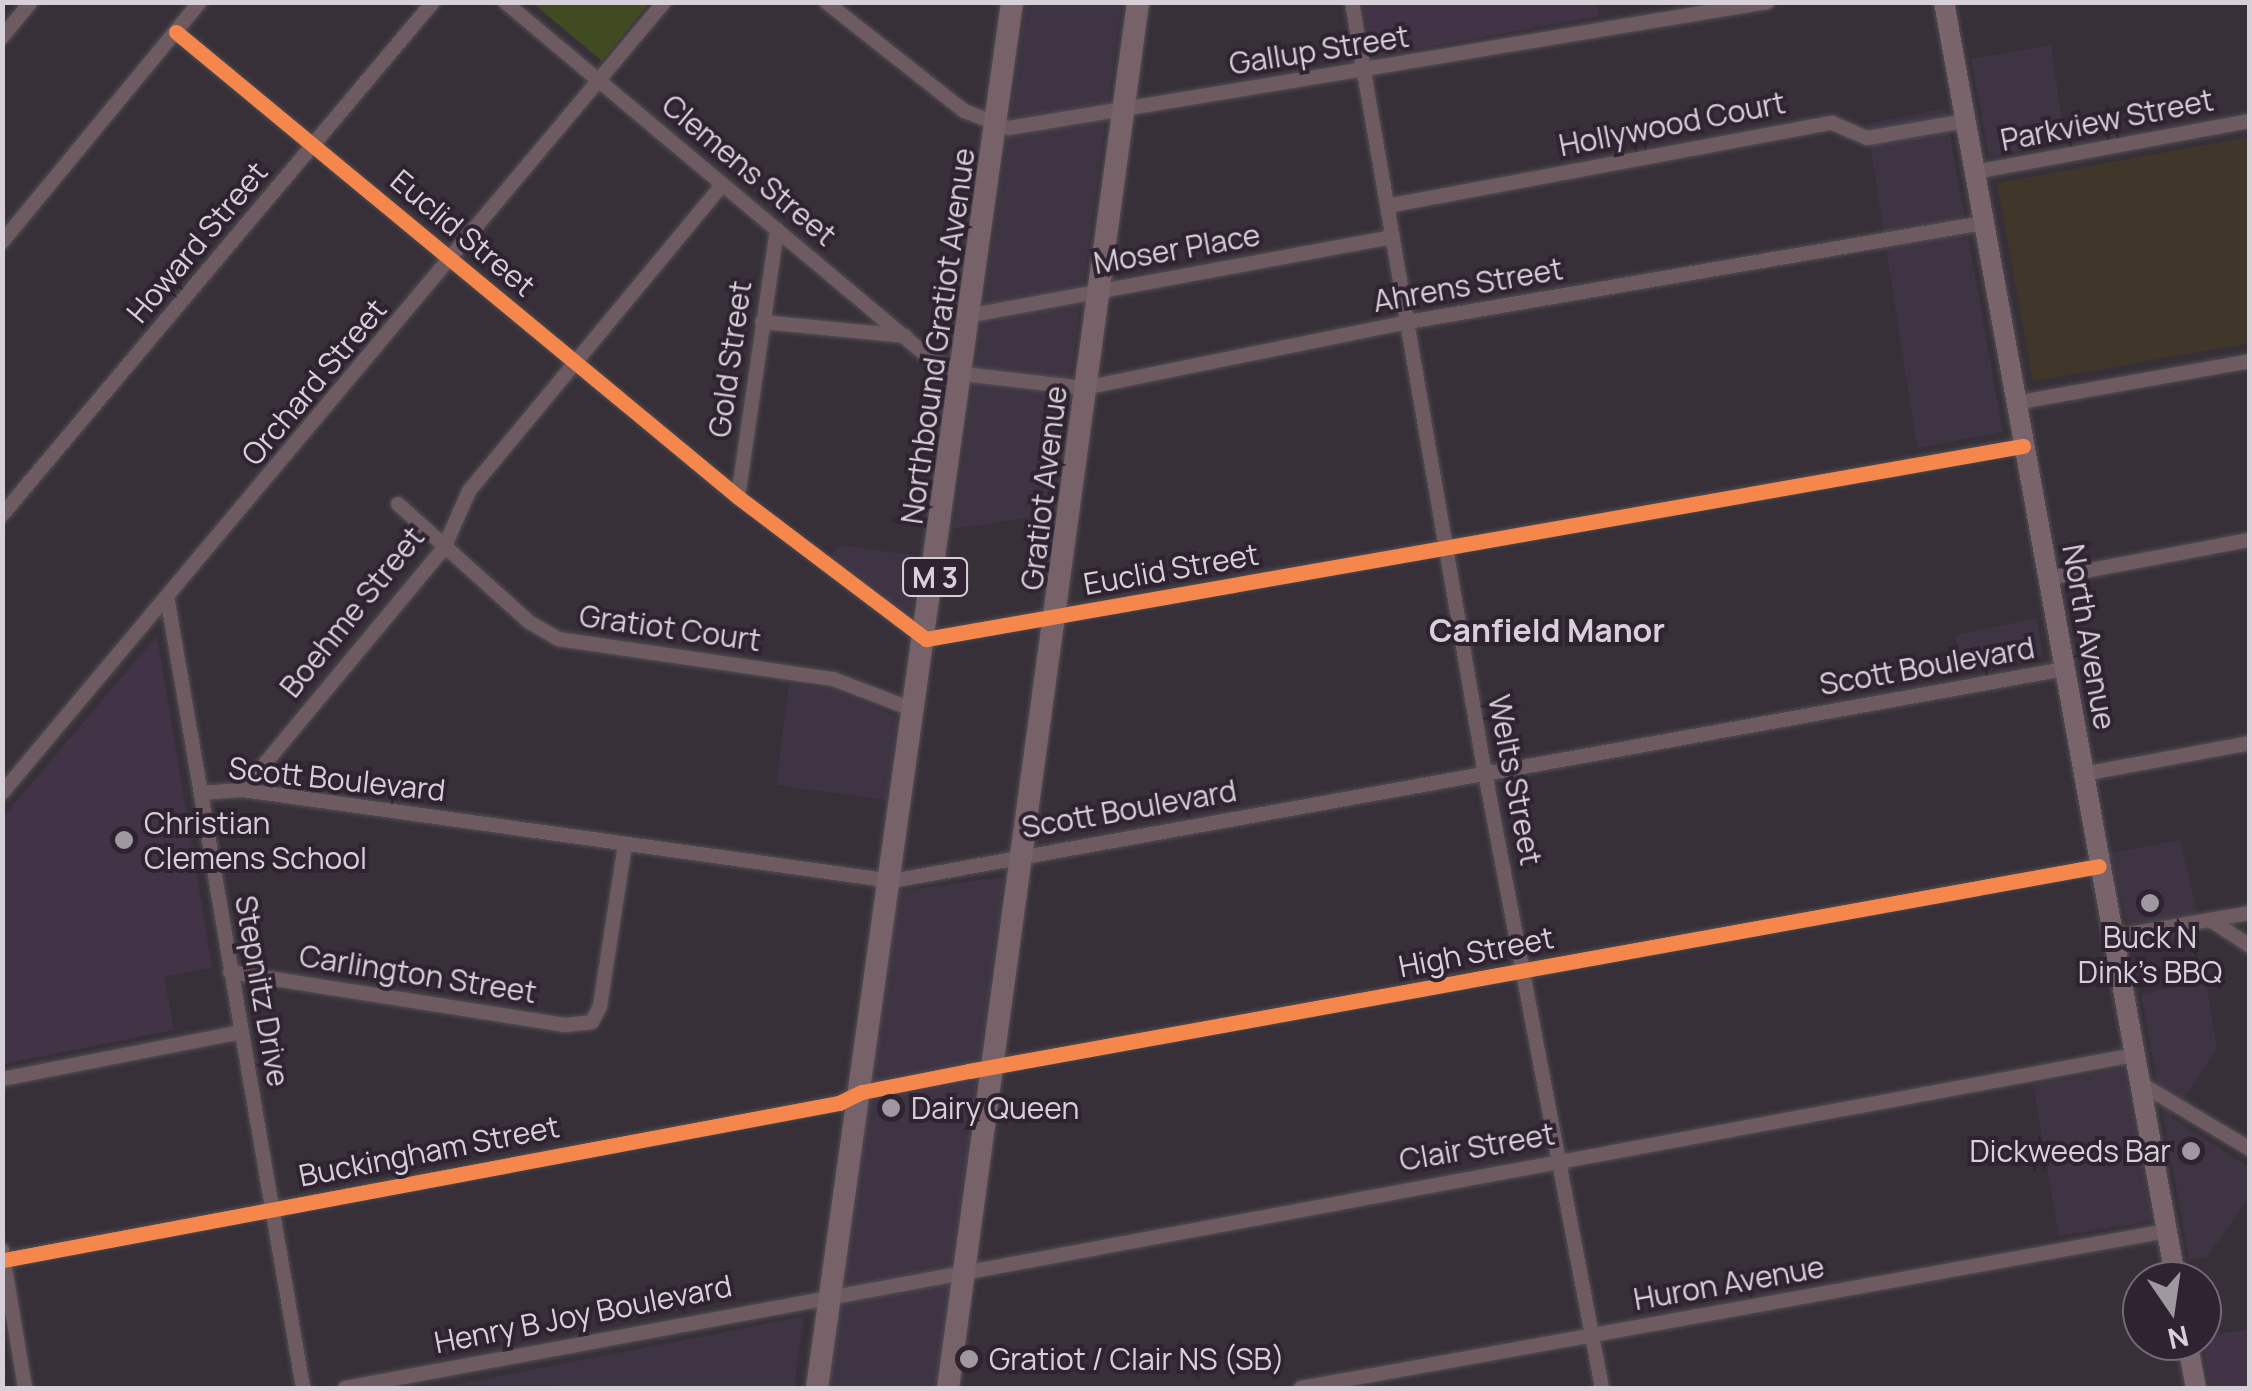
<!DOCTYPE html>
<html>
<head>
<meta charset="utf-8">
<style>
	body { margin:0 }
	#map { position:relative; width:2252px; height:1391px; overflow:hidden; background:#373038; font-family:Manrope,sans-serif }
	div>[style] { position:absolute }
	.commercial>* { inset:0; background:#3e3443 }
	.built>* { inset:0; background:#433346 }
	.medical>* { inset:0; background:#41362a }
	.green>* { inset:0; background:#414b22 }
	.roads { filter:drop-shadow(0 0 2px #534e54) drop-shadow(0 0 2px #534e54) }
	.minor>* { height:14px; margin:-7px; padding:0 7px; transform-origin:7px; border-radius:7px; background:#6d5b61 }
	.secondary>* { height:20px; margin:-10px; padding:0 10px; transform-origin:10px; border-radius:10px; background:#7a646b }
	.primary>* { height:22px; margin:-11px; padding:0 11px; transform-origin:11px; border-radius:11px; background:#78626a }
	.cycleway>* { height:15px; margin:-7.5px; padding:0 7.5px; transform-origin:7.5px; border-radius:7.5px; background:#f5874c }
	.dots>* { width:28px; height:28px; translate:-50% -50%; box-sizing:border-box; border:5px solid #2f2331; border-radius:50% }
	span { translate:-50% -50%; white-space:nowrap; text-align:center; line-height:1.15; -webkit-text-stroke:8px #2f2331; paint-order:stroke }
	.shield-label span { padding:2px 8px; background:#2f2331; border:2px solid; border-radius:8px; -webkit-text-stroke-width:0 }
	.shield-label { font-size:28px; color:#d8d0d9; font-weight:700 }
	.street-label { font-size:30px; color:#d8d0d9 }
	.poi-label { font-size:30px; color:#d8d0d9 }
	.left { translate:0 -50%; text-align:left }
	.right { translate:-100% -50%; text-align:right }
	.neighbourhood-label { font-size:32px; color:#d8d0d9; font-weight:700 }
	.frame { position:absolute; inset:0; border:5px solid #d8d0d9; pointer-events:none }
	.north { position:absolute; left:2122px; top:1261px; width:100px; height:100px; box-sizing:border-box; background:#2f2331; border:2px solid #736874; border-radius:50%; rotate:167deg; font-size:28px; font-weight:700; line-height:40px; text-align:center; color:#d8d0d9 }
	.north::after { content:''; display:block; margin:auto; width:35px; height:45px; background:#a098a1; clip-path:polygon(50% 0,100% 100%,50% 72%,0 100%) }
</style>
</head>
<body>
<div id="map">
	<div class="commercial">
		<i style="clip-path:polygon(1026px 3px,1122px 3px,1052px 514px,953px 529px)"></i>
		<i style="clip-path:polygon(2051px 45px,2065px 142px,1989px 157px,1971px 59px)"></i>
		<i style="clip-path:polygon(1945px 108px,2003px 432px,1917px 448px,1867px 124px)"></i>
		<i style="clip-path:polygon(838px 545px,919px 556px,911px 620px,831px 559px)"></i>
		<i style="clip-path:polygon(2037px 618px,2043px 655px,1962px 671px,1956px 635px)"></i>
		<i style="clip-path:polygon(789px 683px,837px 690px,897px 717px,886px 800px,776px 785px)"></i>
		<i style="clip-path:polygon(2181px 840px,2197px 914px,2128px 925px,2110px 853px)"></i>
		<i style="clip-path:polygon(1004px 877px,936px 1388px,828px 1388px,898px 891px)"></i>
		<i style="clip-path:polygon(2206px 981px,2217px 1049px,2171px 1117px,2250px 1168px,2249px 1197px,2208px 1256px,2189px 1260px,2141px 994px)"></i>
		<i style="clip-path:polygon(2124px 1068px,2152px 1221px,2059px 1236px,2033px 1085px)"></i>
		<i style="clip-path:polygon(804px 1316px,794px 1388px,455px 1385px)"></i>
	</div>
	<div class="built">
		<i style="clip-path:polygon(1363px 3px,1596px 3px,1599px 16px,1373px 57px)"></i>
		<i style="clip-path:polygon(157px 636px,212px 968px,164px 976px,174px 1030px,3px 1064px,3px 817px)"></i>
		<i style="clip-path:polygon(2249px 1329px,2249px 1388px,2210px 1388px,2202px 1337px)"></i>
	</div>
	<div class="medical">
		<i style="clip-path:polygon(2249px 137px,2249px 343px,2033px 381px,1997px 183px)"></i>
	</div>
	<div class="green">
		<i style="clip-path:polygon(533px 3px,649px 3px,602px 61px)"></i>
	</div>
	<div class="roads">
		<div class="minor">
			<i style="left:505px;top:2px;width:557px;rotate:39.98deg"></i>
			<i style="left:932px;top:360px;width:34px;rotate:24deg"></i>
			<i style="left:963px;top:374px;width:122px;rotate:6.6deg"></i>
			<i style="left:1084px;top:388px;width:331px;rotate:-11.5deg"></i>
			<i style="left:1408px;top:322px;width:583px;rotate:-9.77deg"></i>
			<i style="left:826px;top:2px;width:176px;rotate:38.3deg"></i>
			<i style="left:964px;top:111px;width:48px;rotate:20.7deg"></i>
			<i style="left:1009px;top:128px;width:769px;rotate:-9.43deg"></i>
			<i style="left:1352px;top:2px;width:766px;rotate:80.23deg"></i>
			<i style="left:1482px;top:757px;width:642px;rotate:79.23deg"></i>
			<i style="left:176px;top:32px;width:729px;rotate:39.6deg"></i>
			<i style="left:738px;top:497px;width:236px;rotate:37.1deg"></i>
			<i style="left:926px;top:639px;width:1114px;rotate:-9.98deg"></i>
			<i style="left:2px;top:37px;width:45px;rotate:-50.4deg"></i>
			<i style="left:1974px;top:172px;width:281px;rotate:-10.5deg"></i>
			<i style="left:1387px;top:206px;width:453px;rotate:-10.6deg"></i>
			<i style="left:1832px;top:123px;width:38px;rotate:23deg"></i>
			<i style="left:1867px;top:138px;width:99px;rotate:-9.8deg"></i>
			<i style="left:2px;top:242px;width:311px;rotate:-50.5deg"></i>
			<i style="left:972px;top:315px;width:428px;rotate:-10.5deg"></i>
			<i style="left:762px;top:322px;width:144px;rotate:5.6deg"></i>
			<i style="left:2015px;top:403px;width:239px;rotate:-10.1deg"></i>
			<i style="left:738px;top:497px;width:270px;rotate:-81.7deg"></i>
			<i style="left:398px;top:504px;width:176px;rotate:42deg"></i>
			<i style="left:529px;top:622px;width:34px;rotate:30deg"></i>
			<i style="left:558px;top:639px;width:278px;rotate:8.3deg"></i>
			<i style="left:833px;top:679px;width:87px;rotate:20.9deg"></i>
			<i style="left:2px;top:515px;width:670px;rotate:-49.96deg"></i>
			<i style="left:2048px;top:578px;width:206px;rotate:-10.7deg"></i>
			<i style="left:168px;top:602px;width:798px;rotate:80.25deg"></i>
			<i style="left:2083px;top:774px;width:170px;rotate:-10.5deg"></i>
			<i style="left:243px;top:790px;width:315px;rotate:-50.3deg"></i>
			<i style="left:444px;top:548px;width:62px;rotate:-66.3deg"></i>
			<i style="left:469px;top:491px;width:397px;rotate:-50.4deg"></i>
			<i style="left:2px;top:793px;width:1031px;rotate:-50.07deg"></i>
			<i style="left:201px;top:793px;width:42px;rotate:-4.1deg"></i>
			<i style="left:243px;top:790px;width:655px;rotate:7.98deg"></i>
			<i style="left:892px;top:881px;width:1191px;rotate:-10.25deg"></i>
			<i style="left:2210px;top:920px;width:48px;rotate:33deg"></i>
			<i style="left:2112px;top:937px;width:140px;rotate:-9.9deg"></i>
			<i style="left:230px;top:972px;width:339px;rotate:9deg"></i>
			<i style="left:565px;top:1025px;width:27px;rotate:-6deg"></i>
			<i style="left:592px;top:1022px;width:18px;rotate:-63deg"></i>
			<i style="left:600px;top:1006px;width:164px;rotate:-81.2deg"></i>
			<i style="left:2px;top:1079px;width:244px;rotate:-11.1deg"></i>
			<i style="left:2138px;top:1082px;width:131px;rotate:30.9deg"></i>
			<i style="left:2px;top:1250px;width:140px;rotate:80.5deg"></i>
			<i style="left:4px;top:1260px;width:850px;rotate:-10.65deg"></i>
			<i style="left:839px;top:1103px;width:25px;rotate:-26deg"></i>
			<i style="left:862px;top:1092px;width:109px;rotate:-11.1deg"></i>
			<i style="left:969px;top:1071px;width:1148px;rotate:-10.28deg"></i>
			<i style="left:345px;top:1388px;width:1820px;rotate:-10.54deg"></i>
			<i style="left:1301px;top:1388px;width:880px;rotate:-10.28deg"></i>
		</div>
		<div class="secondary">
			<i style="left:1944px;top:2px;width:1300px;rotate:79.72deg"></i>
			<i style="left:2187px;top:1341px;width:48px;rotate:79.2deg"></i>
		</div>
		<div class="primary">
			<i style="left:817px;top:1388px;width:1400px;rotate:-81.99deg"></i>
			<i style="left:948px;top:1388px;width:1399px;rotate:-82.19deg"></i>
		</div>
	</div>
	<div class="cycleway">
		<i style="left:176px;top:32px;width:729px;rotate:39.6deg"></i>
		<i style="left:738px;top:497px;width:236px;rotate:37.1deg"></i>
		<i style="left:926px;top:639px;width:1114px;rotate:-9.98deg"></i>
		<i style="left:4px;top:1260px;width:850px;rotate:-10.65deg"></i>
		<i style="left:839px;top:1103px;width:25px;rotate:-26deg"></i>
		<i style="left:862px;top:1092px;width:109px;rotate:-11.1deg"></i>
		<i style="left:969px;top:1071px;width:1148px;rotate:-10.28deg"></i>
	</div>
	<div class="dots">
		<i style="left:124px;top:840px;background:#a098a1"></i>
		<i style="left:2150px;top:903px;background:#a098a1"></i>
		<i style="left:891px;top:1108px;background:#a098a1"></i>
		<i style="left:2191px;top:1151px;background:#a098a1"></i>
		<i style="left:969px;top:1359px;background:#a098a1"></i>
	</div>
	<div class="shield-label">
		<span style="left:935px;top:577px">M 3</span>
	</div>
	<div class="street-label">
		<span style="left:1319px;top:50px;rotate:-9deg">Gallup Street</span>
		<span style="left:2107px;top:120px;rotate:-11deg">Parkview Street</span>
		<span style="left:1672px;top:124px;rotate:-11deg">Hollywood Court</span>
		<span style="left:749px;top:170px;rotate:40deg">Clemens Street</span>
		<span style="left:463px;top:233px;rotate:40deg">Euclid Street</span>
		<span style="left:197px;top:242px;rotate:-50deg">Howard Street</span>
		<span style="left:1177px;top:249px;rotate:-10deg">Moser Place</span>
		<span style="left:1468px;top:285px;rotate:-10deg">Ahrens Street</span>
		<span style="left:938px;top:336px;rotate:-82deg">Northbound Gratiot Avenue</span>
		<span style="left:730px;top:359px;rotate:-82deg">Gold Street</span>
		<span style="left:314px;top:382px;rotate:-50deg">Orchard Street</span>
		<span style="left:1044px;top:488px;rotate:-83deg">Gratiot Avenue</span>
		<span style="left:1171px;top:569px;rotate:-10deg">Euclid Street</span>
		<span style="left:352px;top:612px;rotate:-51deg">Boehme Street</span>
		<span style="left:670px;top:628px;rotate:8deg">Gratiot Court</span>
		<span style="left:2089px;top:637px;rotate:80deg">North Avenue</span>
		<span style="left:1927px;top:666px;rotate:-10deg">Scott Boulevard</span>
		<span style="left:337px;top:779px;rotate:6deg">Scott Boulevard</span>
		<span style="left:1515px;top:780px;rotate:79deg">Welts Street</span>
		<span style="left:1129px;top:809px;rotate:-10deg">Scott Boulevard</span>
		<span style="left:1476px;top:952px;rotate:-11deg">High Street</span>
		<span style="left:418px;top:974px;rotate:9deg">Carlington Street</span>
		<span style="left:262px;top:991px;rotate:80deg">Stepnitz Drive</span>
		<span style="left:1477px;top:1147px;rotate:-10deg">Clair Street</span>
		<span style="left:429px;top:1151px;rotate:-11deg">Buckingham Street</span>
		<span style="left:1729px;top:1283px;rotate:-10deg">Huron Avenue</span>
		<span style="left:583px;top:1314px;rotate:-11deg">Henry B Joy Boulevard</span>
	</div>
	<div class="poi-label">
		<span class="left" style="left:144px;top:840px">Christian<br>Clemens School</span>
		<span style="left:2150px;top:954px">Buck N<br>Dink's BBQ</span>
		<span class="left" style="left:911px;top:1108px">Dairy Queen</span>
		<span class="right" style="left:2171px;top:1151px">Dickweeds Bar</span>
		<span class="left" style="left:989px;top:1359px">Gratiot / Clair NS (SB)</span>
	</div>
	<div class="neighbourhood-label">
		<span style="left:1547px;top:630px">Canfield Manor</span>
	</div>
	<div class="frame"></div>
	<div class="north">N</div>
</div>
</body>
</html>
